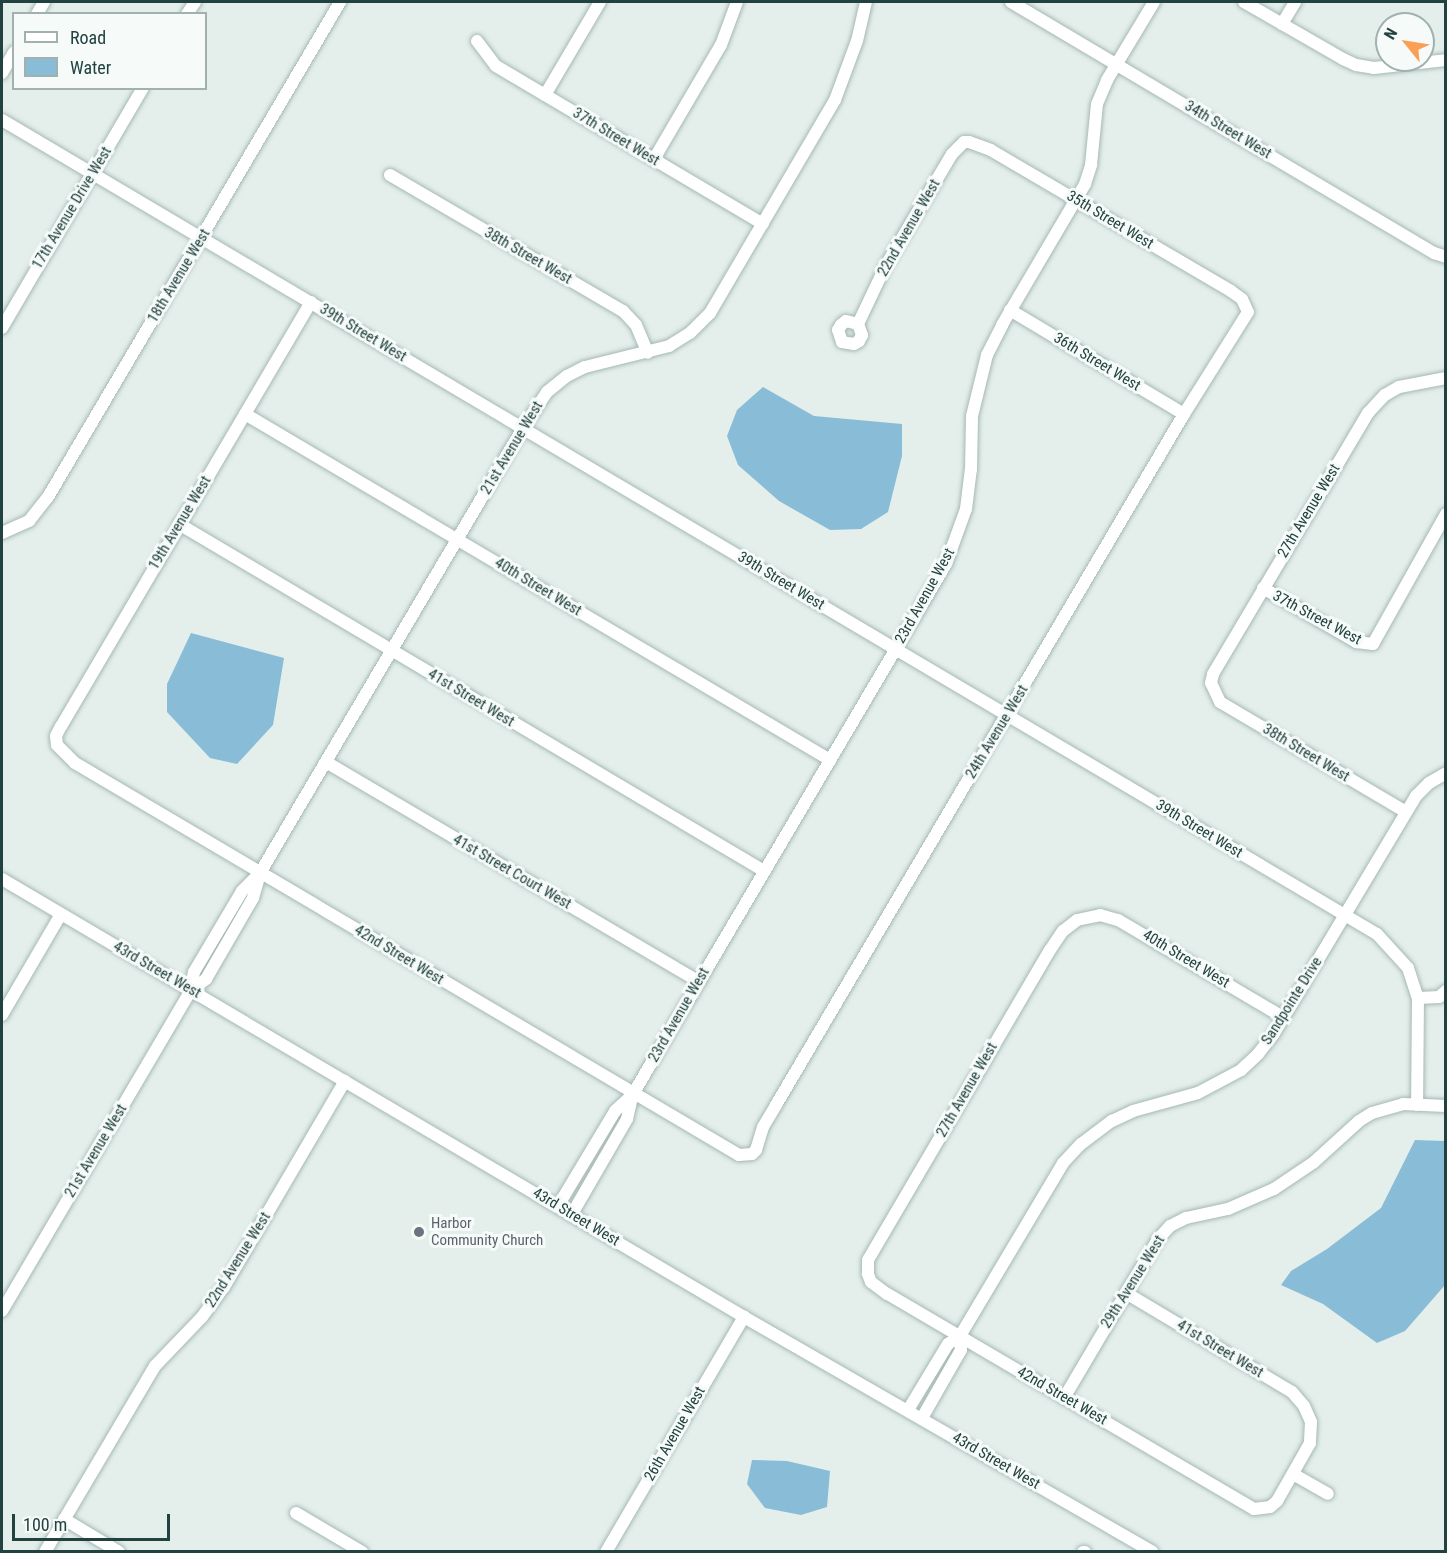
<!DOCTYPE html>
<html>
<head>
<meta charset="utf-8">
<style>
	body { margin:0 }
	#map { position:relative; width:1447px; height:1553px; overflow:hidden; background:#e4efec; font-family:"Roboto Condensed",sans-serif }
	div>[style] { position:absolute }
	.water>* { inset:0; background:#89bcd7 }
	.roads { filter:drop-shadow(0 0 2px #a6b8b5) drop-shadow(0 0 2px #a6b8b5) }
	.minor>* { height:12px; margin:-6px; padding:0 6px; transform-origin:6px; border-radius:6px; background:#fff }
	.dots>* { width:16px; height:16px; translate:-50% -50%; box-sizing:border-box; border:3px solid #f6fbf9; border-radius:50% }
	span { translate:-50% -50%; white-space:nowrap; text-align:center; line-height:1.15; -webkit-text-stroke:6px #f6fbf9; paint-order:stroke }
	.street-label { font-size:15px; color:#224240 }
	.worship-label { font-size:15px; color:#5b616d }
	.left { translate:0 -50%; text-align:left }
	.frame { position:absolute; inset:0; border:3px solid #224240; pointer-events:none }
	.legend { position:absolute; left:12px; top:12px; width:195px; height:78px; box-sizing:border-box; background:#f6fbf9; border:2px solid #a1b1af; margin:0; padding:8px 10px; list-style:none; font-size:18px; color:#224240 }
	.legend li { display:flex; align-items:center; gap:12px; height:30px }
	.legend b { width:30px; border:2px solid #a1b1af }
	.north { position:absolute; left:1375px; top:12px; width:60px; height:60px; box-sizing:border-box; background:#f6fbf9; border:2px solid #a1b1af; border-radius:50%; rotate:300deg; font-size:16px; font-weight:700; line-height:24px; text-align:center; color:#224240 }
	.north::after { content:''; display:block; margin:auto; width:21px; height:27px; background:#fb9f56; clip-path:polygon(50% 0,100% 100%,50% 72%,0 100%) }
	.scale { position:absolute; left:12px; top:1514px; width:158px; height:27px; box-sizing:border-box; border:3px solid #224240; border-top:0; padding-left:8px; font-size:18px; line-height:21px; white-space:nowrap; color:#224240; -webkit-text-stroke:4px #f6fbf9; paint-order:stroke }
</style>
</head>
<body>
<div id="map">
	<div class="water">
		<i style="clip-path:polygon(763px 387px,814px 416px,902px 424px,902px 456px,888px 512px,861px 529px,830px 530px,779px 501px,738px 465px,727px 436px,737px 410px)"></i>
		<i style="clip-path:polygon(191px 633px,284px 658px,273px 725px,237px 764px,210px 758px,167px 712px,167px 684px)"></i>
		<i style="clip-path:polygon(1415px 1140px,1445px 1141px,1445px 1285px,1405px 1331px,1377px 1343px,1323px 1304px,1281px 1285px,1291px 1271px,1327px 1249px,1381px 1208px)"></i>
		<i style="clip-path:polygon(752px 1460px,787px 1461px,830px 1471px,827px 1507px,801px 1515px,765px 1508px,747px 1484px)"></i>
	</div>
	<div class="roads">
		<div class="minor">
			<i style="left:1011px;top:2px;width:492px;rotate:30.7deg"></i>
			<i style="left:1434px;top:253px;width:13px;rotate:18deg"></i>
			<i style="left:1244px;top:2px;width:114px;rotate:29.9deg"></i>
			<i style="left:1343px;top:59px;width:14px;rotate:25deg"></i>
			<i style="left:1356px;top:65px;width:18px;rotate:9deg"></i>
			<i style="left:1374px;top:68px;width:72px;rotate:-6.3deg"></i>
			<i style="left:37px;top:14px;width:14px;rotate:-60deg"></i>
			<i style="left:187px;top:14px;width:14px;rotate:-56deg"></i>
			<i style="left:1282px;top:24px;width:26px;rotate:-59deg"></i>
			<i style="left:477px;top:41px;width:31px;rotate:53deg"></i>
			<i style="left:496px;top:66px;width:310px;rotate:30.6deg"></i>
			<i style="left:2px;top:73px;width:24px;rotate:-60deg"></i>
			<i style="left:545px;top:95px;width:108px;rotate:-59.4deg"></i>
			<i style="left:2px;top:120px;width:1598px;rotate:30.63deg"></i>
			<i style="left:1377px;top:934px;width:46px;rotate:47.6deg"></i>
			<i style="left:1408px;top:968px;width:32px;rotate:72deg"></i>
			<i style="left:1418px;top:998px;width:107px;rotate:90.5deg"></i>
			<i style="left:654px;top:159px;width:132px;rotate:-59.6deg"></i>
			<i style="left:721px;top:45px;width:46px;rotate:-69.6deg"></i>
			<i style="left:390px;top:175px;width:270px;rotate:30.3deg"></i>
			<i style="left:623px;top:311px;width:19px;rotate:47deg"></i>
			<i style="left:636px;top:325px;width:30px;rotate:67deg"></i>
			<i style="left:311px;top:302px;width:492px;rotate:120.5deg"></i>
			<i style="left:61px;top:726px;width:11px;rotate:117deg"></i>
			<i style="left:56px;top:736px;width:9px;rotate:84deg"></i>
			<i style="left:57px;top:745px;width:25px;rotate:45deg"></i>
			<i style="left:75px;top:763px;width:771px;rotate:30.56deg"></i>
			<i style="left:739px;top:1155px;width:13px;rotate:-4deg"></i>
			<i style="left:752px;top:1154px;width:6px;rotate:-45deg"></i>
			<i style="left:756px;top:1150px;width:24px;rotate:-73deg"></i>
			<i style="left:763px;top:1127px;width:26px;rotate:-59deg"></i>
			<i style="left:776px;top:1105px;width:802px;rotate:-59.44deg"></i>
			<i style="left:1184px;top:414px;width:120px;rotate:-57.9deg"></i>
			<i style="left:1248px;top:312px;width:14px;rotate:-115deg"></i>
			<i style="left:1242px;top:299px;width:14px;rotate:-144deg"></i>
			<i style="left:1231px;top:291px;width:278px;rotate:-149.6deg"></i>
			<i style="left:991px;top:150px;width:23px;rotate:-160deg"></i>
			<i style="left:969px;top:142px;width:5px;rotate:180deg"></i>
			<i style="left:964px;top:142px;width:17px;rotate:135deg"></i>
			<i style="left:952px;top:154px;width:129px;rotate:120.7deg"></i>
			<i style="left:886px;top:265px;width:65px;rotate:115.4deg"></i>
			<i style="left:858px;top:324px;width:12px;rotate:70deg"></i>
			<i style="left:862px;top:335px;width:7px;rotate:117deg"></i>
			<i style="left:859px;top:341px;width:6px;rotate:149deg"></i>
			<i style="left:854px;top:344px;width:12px;rotate:-171deg"></i>
			<i style="left:842px;top:342px;width:13px;rotate:-108deg"></i>
			<i style="left:838px;top:330px;width:6px;rotate:-59deg"></i>
			<i style="left:841px;top:325px;width:6px;rotate:-39deg"></i>
			<i style="left:846px;top:321px;width:12px;rotate:14deg"></i>
			<i style="left:1010px;top:310px;width:203px;rotate:30.9deg"></i>
			<i style="left:2px;top:328px;width:278px;rotate:-59.6deg"></i>
			<i style="left:245px;top:414px;width:680px;rotate:30.6deg"></i>
			<i style="left:179px;top:524px;width:680px;rotate:30.67deg"></i>
			<i style="left:2px;top:533px;width:30px;rotate:-24deg"></i>
			<i style="left:29px;top:521px;width:31px;rotate:-52deg"></i>
			<i style="left:48px;top:497px;width:575px;rotate:-59.46deg"></i>
			<i style="left:1263px;top:588px;width:108px;rotate:30.1deg"></i>
			<i style="left:1356px;top:642px;width:17px;rotate:7deg"></i>
			<i style="left:1373px;top:644px;width:149px;rotate:-60.7deg"></i>
			<i style="left:326px;top:762px;width:433px;rotate:30.5deg"></i>
			<i style="left:1406px;top:812px;width:216px;rotate:-149.4deg"></i>
			<i style="left:1220px;top:702px;width:21px;rotate:-115deg"></i>
			<i style="left:1211px;top:683px;width:9px;rotate:-77deg"></i>
			<i style="left:1213px;top:674px;width:304px;rotate:-59.3deg"></i>
			<i style="left:1368px;top:413px;width:25px;rotate:-47deg"></i>
			<i style="left:1385px;top:395px;width:16px;rotate:-30deg"></i>
			<i style="left:1399px;top:387px;width:48px;rotate:-10.8deg"></i>
			<i style="left:2px;top:879px;width:862px;rotate:30.55deg"></i>
			<i style="left:744px;top:1317px;width:471px;rotate:29.9deg"></i>
			<i style="left:191px;top:990px;width:19px;rotate:-36deg"></i>
			<i style="left:206px;top:979px;width:94px;rotate:-59.9deg"></i>
			<i style="left:253px;top:898px;width:26px;rotate:-74deg"></i>
			<i style="left:260px;top:873px;width:517px;rotate:-59.42deg"></i>
			<i style="left:523px;top:428px;width:43px;rotate:-56.3deg"></i>
			<i style="left:547px;top:392px;width:26px;rotate:-39deg"></i>
			<i style="left:567px;top:376px;width:20px;rotate:-27deg"></i>
			<i style="left:585px;top:367px;width:87px;rotate:-14deg"></i>
			<i style="left:669px;top:346px;width:25px;rotate:-32deg"></i>
			<i style="left:690px;top:333px;width:28px;rotate:-45deg"></i>
			<i style="left:710px;top:313px;width:247px;rotate:-59.6deg"></i>
			<i style="left:835px;top:100px;width:63px;rotate:-69.6deg"></i>
			<i style="left:857px;top:41px;width:40px;rotate:-77deg"></i>
			<i style="left:1418px;top:998px;width:21px;rotate:-3deg"></i>
			<i style="left:1439px;top:997px;width:9px;rotate:-41deg"></i>
			<i style="left:2px;top:1015px;width:117px;rotate:-59.7deg"></i>
			<i style="left:558px;top:1206px;width:111px;rotate:-59deg"></i>
			<i style="left:615px;top:1111px;width:23px;rotate:-43deg"></i>
			<i style="left:572px;top:1214px;width:110px;rotate:-59.9deg"></i>
			<i style="left:627px;top:1119px;width:26px;rotate:-77deg"></i>
			<i style="left:633px;top:1094px;width:616px;rotate:-59.44deg"></i>
			<i style="left:946px;top:564px;width:59px;rotate:-70deg"></i>
			<i style="left:966px;top:509px;width:39px;rotate:-83deg"></i>
			<i style="left:971px;top:470px;width:54px;rotate:-88.9deg"></i>
			<i style="left:972px;top:416px;width:63px;rotate:-76.2deg"></i>
			<i style="left:987px;top:355px;width:34px;rotate:-63deg"></i>
			<i style="left:1002px;top:325px;width:164px;rotate:-59.5deg"></i>
			<i style="left:1085px;top:184px;width:20px;rotate:-72deg"></i>
			<i style="left:1091px;top:165px;width:61px;rotate:-84.4deg"></i>
			<i style="left:1097px;top:104px;width:26px;rotate:-67deg"></i>
			<i style="left:1107px;top:80px;width:91px;rotate:-58.9deg"></i>
			<i style="left:1126px;top:1293px;width:193px;rotate:30.8deg"></i>
			<i style="left:1292px;top:1392px;width:18px;rotate:49deg"></i>
			<i style="left:1304px;top:1406px;width:17px;rotate:66deg"></i>
			<i style="left:1311px;top:1422px;width:21px;rotate:93deg"></i>
			<i style="left:1310px;top:1443px;width:67px;rotate:119.6deg"></i>
			<i style="left:1277px;top:1501px;width:9px;rotate:139deg"></i>
			<i style="left:1270px;top:1507px;width:16px;rotate:173deg"></i>
			<i style="left:1254px;top:1509px;width:425px;rotate:-149.6deg"></i>
			<i style="left:887px;top:1294px;width:20px;rotate:-143deg"></i>
			<i style="left:871px;top:1282px;width:9px;rotate:-111deg"></i>
			<i style="left:868px;top:1274px;width:14px;rotate:-90deg"></i>
			<i style="left:868px;top:1260px;width:359px;rotate:-59.6deg"></i>
			<i style="left:1050px;top:950px;width:23px;rotate:-56deg"></i>
			<i style="left:1063px;top:931px;width:18px;rotate:-38deg"></i>
			<i style="left:1077px;top:920px;width:24px;rotate:-12deg"></i>
			<i style="left:1100px;top:915px;width:19px;rotate:16deg"></i>
			<i style="left:1118px;top:920px;width:191px;rotate:30.5deg"></i>
			<i style="left:2px;top:1311px;width:373px;rotate:-59.5deg"></i>
			<i style="left:191px;top:990px;width:18px;rotate:-81deg"></i>
			<i style="left:194px;top:972px;width:94px;rotate:-59.3deg"></i>
			<i style="left:242px;top:891px;width:25px;rotate:-45deg"></i>
			<i style="left:1064px;top:1398px;width:185px;rotate:-59.4deg"></i>
			<i style="left:1158px;top:1239px;width:18px;rotate:-47deg"></i>
			<i style="left:1170px;top:1226px;width:18px;rotate:-27deg"></i>
			<i style="left:1186px;top:1218px;width:43px;rotate:-12.1deg"></i>
			<i style="left:1228px;top:1209px;width:50px;rotate:-23.5deg"></i>
			<i style="left:1274px;top:1189px;width:48px;rotate:-34deg"></i>
			<i style="left:1314px;top:1162px;width:61px;rotate:-42.3deg"></i>
			<i style="left:1359px;top:1121px;width:15px;rotate:-32deg"></i>
			<i style="left:1372px;top:1113px;width:32px;rotate:-16deg"></i>
			<i style="left:1403px;top:1104px;width:43px;rotate:2.7deg"></i>
			<i style="left:908px;top:1410px;width:77px;rotate:-58.8deg"></i>
			<i style="left:948px;top:1344px;width:14px;rotate:-34deg"></i>
			<i style="left:922px;top:1418px;width:78px;rotate:-60.2deg"></i>
			<i style="left:961px;top:1350px;width:14px;rotate:-94deg"></i>
			<i style="left:960px;top:1336px;width:201px;rotate:-59.2deg"></i>
			<i style="left:1063px;top:1163px;width:26px;rotate:-47deg"></i>
			<i style="left:1081px;top:1144px;width:39px;rotate:-37deg"></i>
			<i style="left:1112px;top:1121px;width:23px;rotate:-25deg"></i>
			<i style="left:1133px;top:1111px;width:67px;rotate:-15.5deg"></i>
			<i style="left:1198px;top:1093px;width:49px;rotate:-28.1deg"></i>
			<i style="left:1241px;top:1070px;width:23px;rotate:-43deg"></i>
			<i style="left:1258px;top:1054px;width:24px;rotate:-52deg"></i>
			<i style="left:1273px;top:1035px;width:279px;rotate:-59.1deg"></i>
			<i style="left:1416px;top:796px;width:18px;rotate:-45deg"></i>
			<i style="left:1429px;top:783px;width:20px;rotate:-30deg"></i>
			<i style="left:1293px;top:1474px;width:40px;rotate:29.7deg"></i>
			<i style="left:296px;top:1513px;width:77px;rotate:30.6deg"></i>
			<i style="left:64px;top:1519px;width:64px;rotate:31deg"></i>
			<i style="left:45px;top:1552px;width:216px;rotate:-59.4deg"></i>
			<i style="left:155px;top:1366px;width:68px;rotate:-46.2deg"></i>
			<i style="left:202px;top:1317px;width:37px;rotate:-54deg"></i>
			<i style="left:224px;top:1287px;width:239px;rotate:-59.6deg"></i>
			<i style="left:606px;top:1552px;width:273px;rotate:-59.6deg"></i>
			<i style="left:1083px;top:1552px;width:2px"></i>
		</div>
	</div>
	<div class="dots">
		<i style="left:419px;top:1232px;background:#6b7280"></i>
	</div>
	<div class="street-label">
		<span style="left:1228px;top:130px;rotate:31deg">34th Street West</span>
		<span style="left:616px;top:137px;rotate:31deg">37th Street West</span>
		<span style="left:72px;top:208px;rotate:-59deg">17th Avenue Drive West</span>
		<span style="left:1110px;top:220px;rotate:31deg">35th Street West</span>
		<span style="left:909px;top:228px;rotate:-60deg">22nd Avenue West</span>
		<span style="left:528px;top:256px;rotate:30deg">38th Street West</span>
		<span style="left:179px;top:276px;rotate:-59deg">18th Avenue West</span>
		<span style="left:363px;top:333px;rotate:31deg">39th Street West</span>
		<span style="left:1097px;top:362px;rotate:31deg">36th Street West</span>
		<span style="left:512px;top:448px;rotate:-59deg">21st Avenue West</span>
		<span style="left:1309px;top:511px;rotate:-59deg">27th Avenue West</span>
		<span style="left:180px;top:523px;rotate:-59deg">19th Avenue West</span>
		<span style="left:781px;top:581px;rotate:31deg">39th Street West</span>
		<span style="left:538px;top:587px;rotate:31deg">40th Street West</span>
		<span style="left:925px;top:596px;rotate:-61deg">23rd Avenue West</span>
		<span style="left:1317px;top:618px;rotate:28deg">37th Street West</span>
		<span style="left:471px;top:698px;rotate:31deg">41st Street West</span>
		<span style="left:997px;top:732px;rotate:-59deg">24th Avenue West</span>
		<span style="left:1306px;top:753px;rotate:31deg">38th Street West</span>
		<span style="left:1199px;top:829px;rotate:31deg">39th Street West</span>
		<span style="left:512px;top:872px;rotate:30deg">41st Street Court West</span>
		<span style="left:399px;top:955px;rotate:31deg">42nd Street West</span>
		<span style="left:1186px;top:959px;rotate:31deg">40th Street West</span>
		<span style="left:157px;top:970px;rotate:30deg">43rd Street West</span>
		<span style="left:1292px;top:1001px;rotate:-58deg">Sandpointe Drive</span>
		<span style="left:679px;top:1015px;rotate:-60deg">23rd Avenue West</span>
		<span style="left:967px;top:1090px;rotate:-60deg">27th Avenue West</span>
		<span style="left:96px;top:1151px;rotate:-59deg">21st Avenue West</span>
		<span style="left:576px;top:1217px;rotate:31deg">43rd Street West</span>
		<span style="left:238px;top:1260px;rotate:-58deg">22nd Avenue West</span>
		<span style="left:1133px;top:1282px;rotate:-58deg">29th Avenue West</span>
		<span style="left:1220px;top:1349px;rotate:31deg">41st Street West</span>
		<span style="left:1062px;top:1396px;rotate:30deg">42nd Street West</span>
		<span style="left:675px;top:1434px;rotate:-60deg">26th Avenue West</span>
		<span style="left:996px;top:1461px;rotate:30deg">43rd Street West</span>
	</div>
	<div class="worship-label">
		<span class="left" style="left:431px;top:1232px">Harbor<br>Community Church</span>
	</div>
	<div class="frame"></div>
	<ul class="legend">
	<li><b style="height:8px;background:#fff"></b>Road</li>
	<li><b style="height:16px;background:#89bcd7"></b>Water</li>
	</ul>
	<div class="north">N</div>
	<div class="scale">100 m</div>
</div>
</body>
</html>
